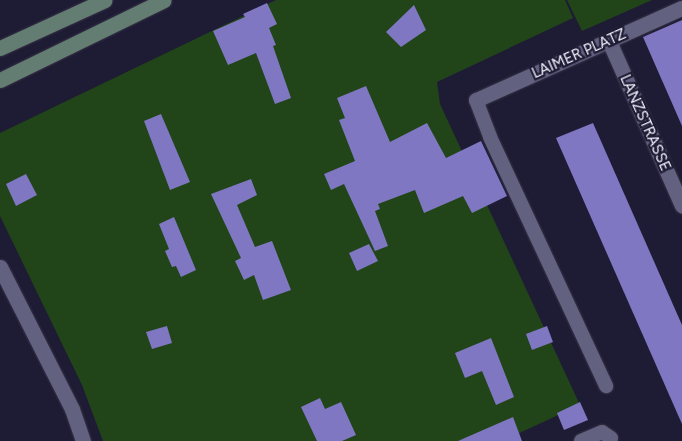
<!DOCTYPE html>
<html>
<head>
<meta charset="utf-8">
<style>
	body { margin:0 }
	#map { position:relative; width:682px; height:441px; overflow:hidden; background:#1e1b34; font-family:Figtree,sans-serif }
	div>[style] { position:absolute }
	.green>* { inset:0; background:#214519 }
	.building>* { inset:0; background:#7f77c2 }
	.roads { filter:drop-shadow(0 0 1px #373448) drop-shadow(0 0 1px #373448) }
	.lane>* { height:14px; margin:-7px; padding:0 7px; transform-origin:7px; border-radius:7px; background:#636180 }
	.street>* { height:15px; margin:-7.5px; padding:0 7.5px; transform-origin:7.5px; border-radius:7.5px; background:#636180 }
	.secondary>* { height:15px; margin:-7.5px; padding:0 7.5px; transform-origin:7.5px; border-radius:7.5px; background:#647d72 }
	span { translate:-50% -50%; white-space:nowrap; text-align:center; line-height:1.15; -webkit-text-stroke:4.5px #1e1b34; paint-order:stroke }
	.street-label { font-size:15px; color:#f1f0fe }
</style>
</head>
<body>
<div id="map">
	<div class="green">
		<i style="clip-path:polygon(276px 0,565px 0,573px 18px,437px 82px,440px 104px,580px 405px,502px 441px,103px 441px,82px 385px,0 216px,0 133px)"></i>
		<i style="clip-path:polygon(567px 0,652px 0,582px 31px)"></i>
	</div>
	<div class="building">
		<i style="clip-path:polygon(267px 3px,277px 24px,269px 28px,276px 45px,273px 46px,291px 98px,275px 104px,256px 53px,228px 65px,213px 31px,245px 17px,243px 14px)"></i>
		<i style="clip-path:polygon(414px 5px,426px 30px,401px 47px,386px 32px)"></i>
		<i style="clip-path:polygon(682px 20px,682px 126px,643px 37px)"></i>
		<i style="clip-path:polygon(366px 86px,390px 142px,427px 123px,446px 158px,481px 141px,507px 196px,472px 213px,463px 196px,424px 213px,415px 190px,378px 204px,380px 209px,375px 211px,388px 246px,375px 251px,344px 184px,331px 190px,324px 174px,355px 161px,339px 120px,345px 118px,337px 98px)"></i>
		<i style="clip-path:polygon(161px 114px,190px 182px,170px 190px,144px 121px)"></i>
		<i style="clip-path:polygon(593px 123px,682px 325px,682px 424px,556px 138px)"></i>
		<i style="clip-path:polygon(26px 174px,37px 195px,16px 206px,6px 184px)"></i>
		<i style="clip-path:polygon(251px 179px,257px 195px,237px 205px,255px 247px,272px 241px,291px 290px,263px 300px,254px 275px,244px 280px,235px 261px,241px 258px,211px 194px)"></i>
		<i style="clip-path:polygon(174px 217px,196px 270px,181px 277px,176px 266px,172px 267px,165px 251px,169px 249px,159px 224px)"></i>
		<i style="clip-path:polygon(369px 244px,378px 261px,357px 271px,349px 253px)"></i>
		<i style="clip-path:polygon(167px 326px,172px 343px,152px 349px,146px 332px)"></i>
		<i style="clip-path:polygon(547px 326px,553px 342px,532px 350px,526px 334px)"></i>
		<i style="clip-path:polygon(491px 338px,514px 397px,496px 405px,482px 371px,465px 378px,455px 353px)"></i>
		<i style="clip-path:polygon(320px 398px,325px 409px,341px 402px,356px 435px,342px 441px,317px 441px,301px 407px)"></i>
		<i style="clip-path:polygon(580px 402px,588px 420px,564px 430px,557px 413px)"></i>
		<i style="clip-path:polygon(513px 417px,522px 441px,458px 441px)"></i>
	</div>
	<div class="roads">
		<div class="lane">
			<i style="left:476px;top:100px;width:40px;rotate:69deg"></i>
			<i style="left:490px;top:137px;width:275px;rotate:65deg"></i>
			<i style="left:581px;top:441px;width:23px;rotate:-23deg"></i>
			<i style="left:602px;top:432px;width:11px;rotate:34deg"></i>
		</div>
		<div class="street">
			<i style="left:609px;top:41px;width:180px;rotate:66.1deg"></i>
			<i style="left:476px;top:100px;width:226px;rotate:-24.1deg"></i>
			<i style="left:0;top:267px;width:159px;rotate:63.1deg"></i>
			<i style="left:72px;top:409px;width:34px;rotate:71deg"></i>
		</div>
		<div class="secondary">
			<i style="left:0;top:48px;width:115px;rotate:-24.6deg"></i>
			<i style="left:0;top:80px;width:182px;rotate:-26deg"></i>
		</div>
	</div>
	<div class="street-label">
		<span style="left:579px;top:54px;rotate:-24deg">LAIMER PLATZ</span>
		<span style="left:645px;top:123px;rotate:66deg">LANZSTRASSE</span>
	</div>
</div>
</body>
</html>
